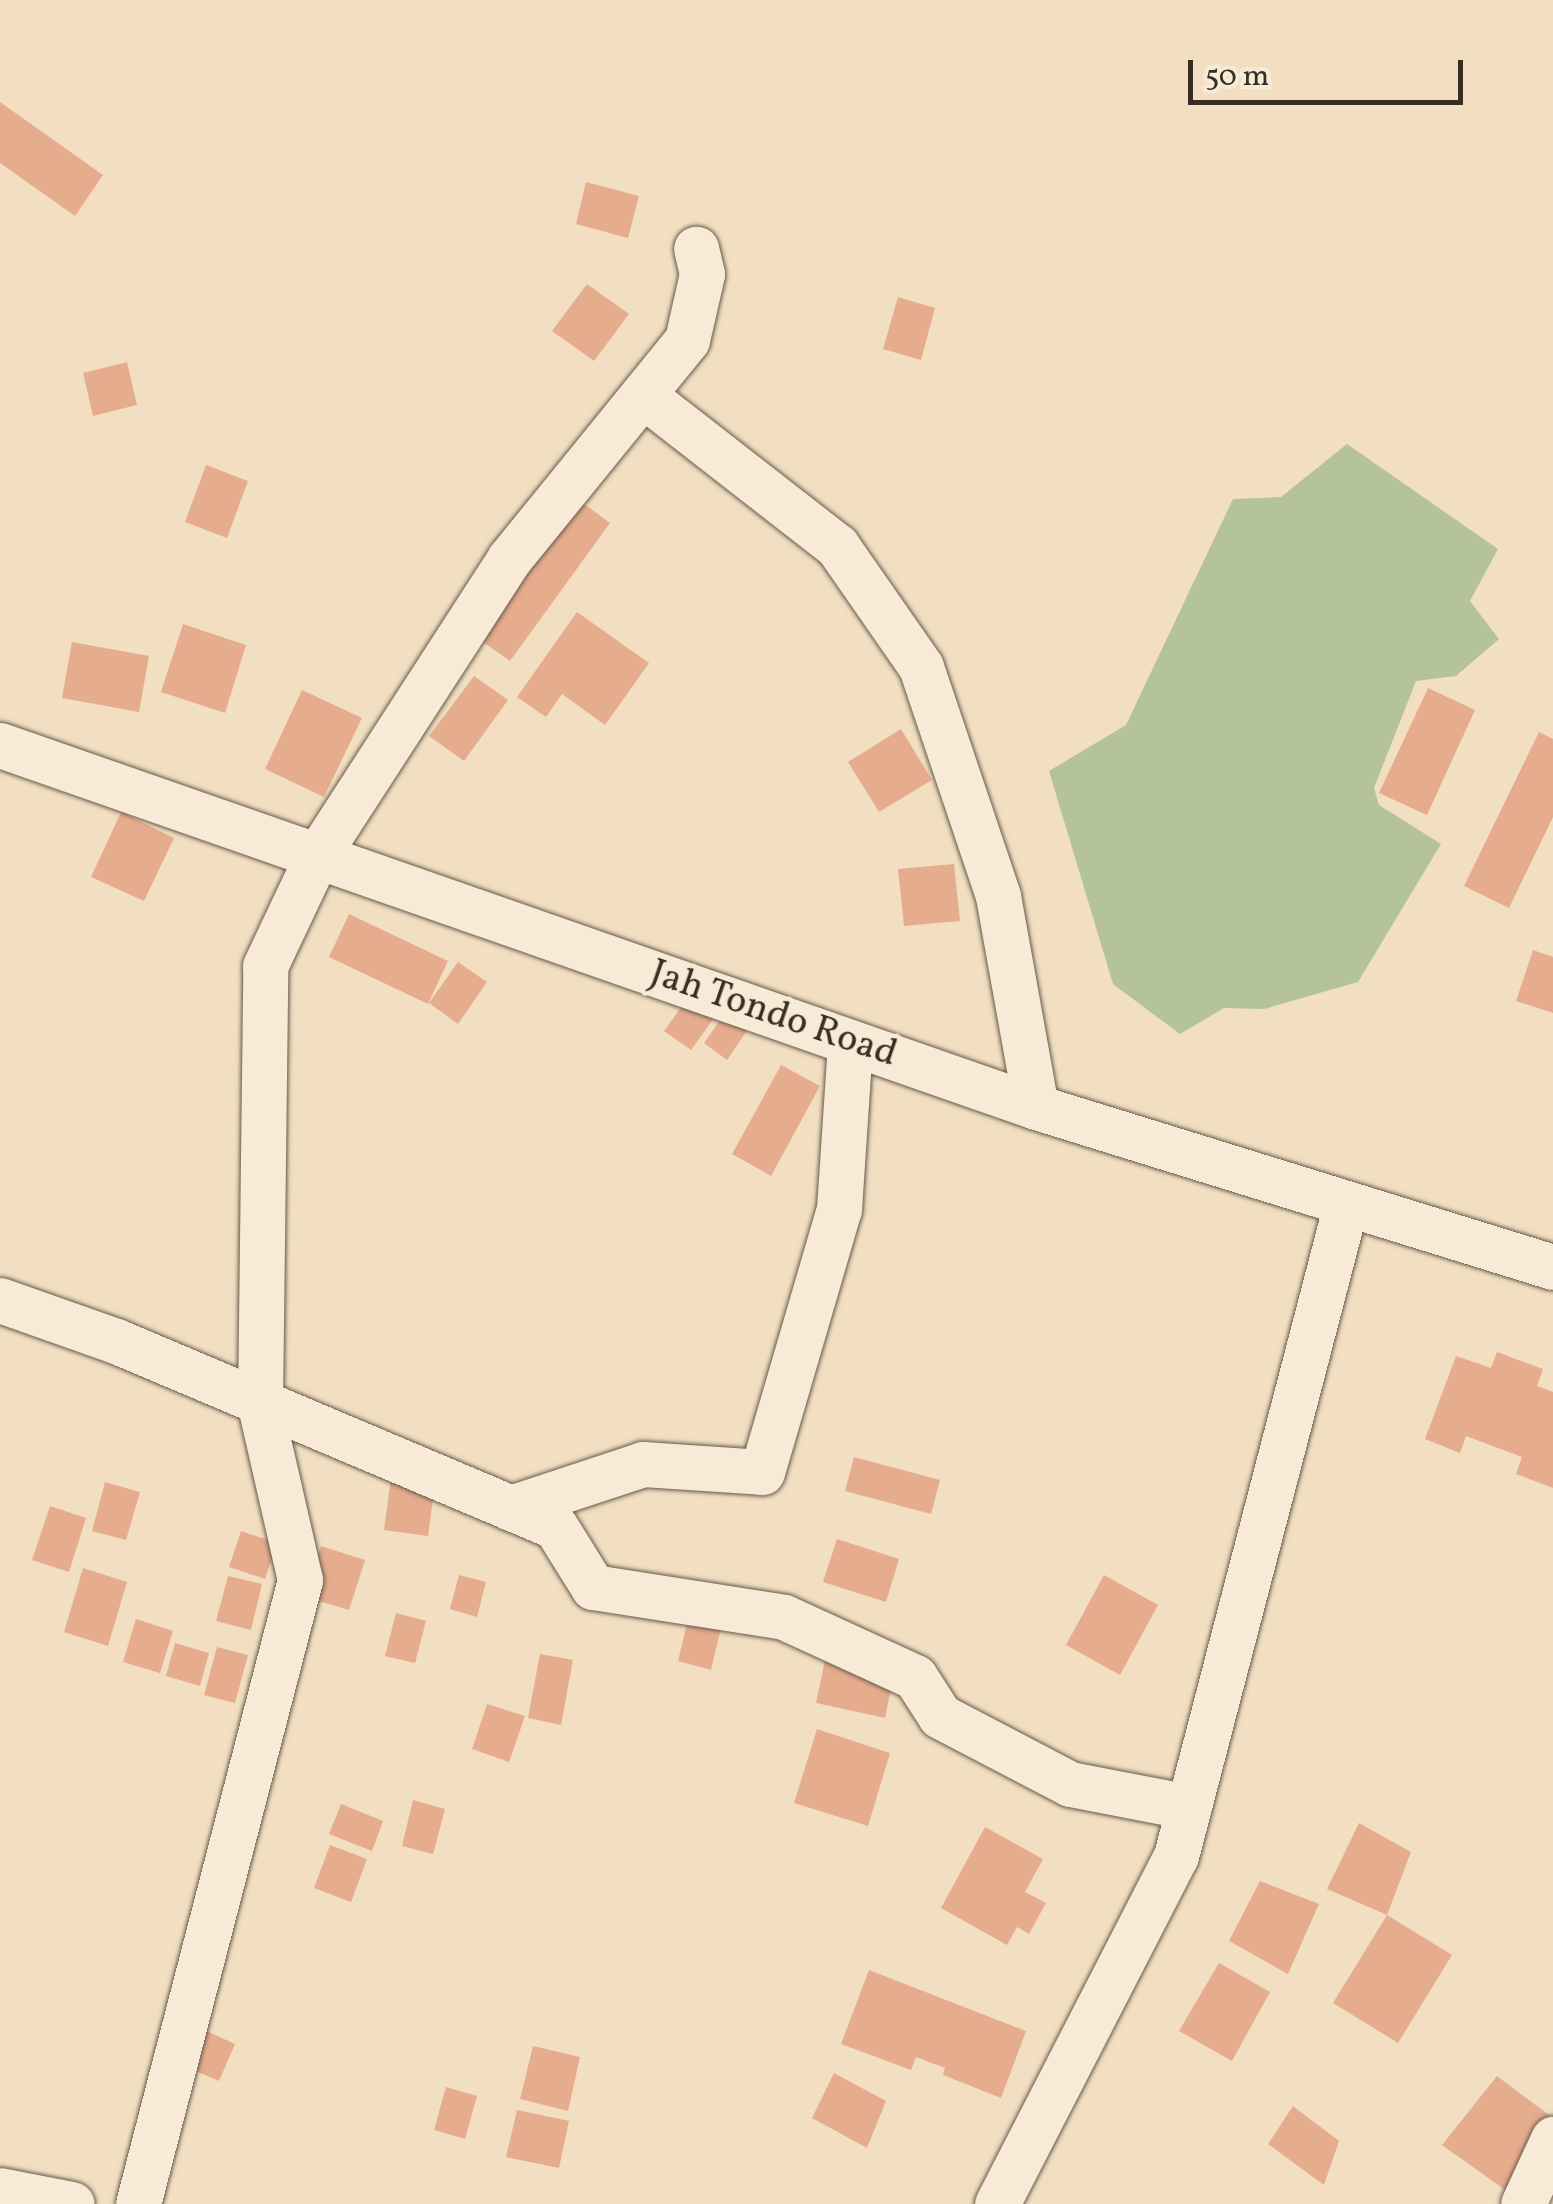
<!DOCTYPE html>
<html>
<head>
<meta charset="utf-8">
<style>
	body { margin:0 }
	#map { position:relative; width:1553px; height:2204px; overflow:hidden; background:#f2dfc2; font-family:Vollkorn,serif }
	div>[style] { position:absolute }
	.green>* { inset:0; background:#b5c398 }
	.building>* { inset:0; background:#e6ac8e }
	.roads { filter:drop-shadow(0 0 2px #665a4a) drop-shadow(0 0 2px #665a4a) }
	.minor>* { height:45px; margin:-22.5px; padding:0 22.5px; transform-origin:22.5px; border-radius:22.5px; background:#f7ead7 }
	span { translate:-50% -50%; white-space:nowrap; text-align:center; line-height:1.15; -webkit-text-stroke:9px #f7ead7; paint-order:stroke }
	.street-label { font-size:38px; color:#372e22 }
	.scale { position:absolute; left:1188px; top:60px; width:275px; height:45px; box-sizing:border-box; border:5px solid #372e22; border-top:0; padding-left:12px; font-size:30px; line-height:35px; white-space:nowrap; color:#372e22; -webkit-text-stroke:8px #f7ead7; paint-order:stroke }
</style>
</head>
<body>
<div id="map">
	<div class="green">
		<i style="clip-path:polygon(1347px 444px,1498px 549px,1470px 601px,1499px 639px,1456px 676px,1416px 681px,1374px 788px,1379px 805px,1441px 844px,1358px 982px,1264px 1009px,1224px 1008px,1180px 1034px,1113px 984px,1049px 771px,1126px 725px,1233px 499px,1281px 497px)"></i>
	</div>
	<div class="building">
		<i style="clip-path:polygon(0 102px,103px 175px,75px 216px,0 163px)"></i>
		<i style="clip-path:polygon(586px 182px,639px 196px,628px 238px,576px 224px)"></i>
		<i style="clip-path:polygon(587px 284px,629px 314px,594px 361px,552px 331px)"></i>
		<i style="clip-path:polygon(898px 297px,935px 308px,921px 360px,883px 349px)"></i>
		<i style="clip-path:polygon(127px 362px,137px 405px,93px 416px,83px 373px)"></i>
		<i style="clip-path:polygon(206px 465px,248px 481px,227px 538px,185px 522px)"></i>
		<i style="clip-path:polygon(572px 495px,610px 523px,510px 661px,472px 634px)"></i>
		<i style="clip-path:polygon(577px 612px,649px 663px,605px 725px,562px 694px,546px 717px,517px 697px)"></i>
		<i style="clip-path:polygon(183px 624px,246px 645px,225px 713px,161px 692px)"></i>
		<i style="clip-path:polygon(72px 642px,149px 656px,139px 712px,62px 698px)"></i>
		<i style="clip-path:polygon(474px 676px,508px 700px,464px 761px,429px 736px)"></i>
		<i style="clip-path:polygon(1428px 688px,1475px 710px,1427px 815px,1379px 793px)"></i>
		<i style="clip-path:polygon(302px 690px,362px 718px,324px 797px,265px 769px)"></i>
		<i style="clip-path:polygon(901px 729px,932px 780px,879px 812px,848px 762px)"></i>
		<i style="clip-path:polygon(1539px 732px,1553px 739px,1553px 817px,1509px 908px,1464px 886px)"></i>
		<i style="clip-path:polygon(121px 812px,174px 838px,144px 901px,91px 877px)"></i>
		<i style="clip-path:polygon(954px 864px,960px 921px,904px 926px,898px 869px)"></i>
		<i style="clip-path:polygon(349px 914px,448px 961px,428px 1004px,329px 957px)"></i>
		<i style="clip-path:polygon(1533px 950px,1553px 957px,1553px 1013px,1516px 1001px)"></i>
		<i style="clip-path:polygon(458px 962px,487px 982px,458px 1024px,429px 1003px)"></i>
		<i style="clip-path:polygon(690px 995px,717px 1014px,691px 1050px,664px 1031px)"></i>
		<i style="clip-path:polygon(725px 1013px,748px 1029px,727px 1060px,704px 1043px)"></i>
		<i style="clip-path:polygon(781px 1065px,820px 1086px,771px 1176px,732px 1154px)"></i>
		<i style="clip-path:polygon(1497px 1352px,1543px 1369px,1537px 1386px,1553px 1392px,1553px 1488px,1516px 1474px,1522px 1457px,1466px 1436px,1460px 1453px,1425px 1439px,1456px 1356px,1491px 1368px)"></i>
		<i style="clip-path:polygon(854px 1457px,940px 1480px,931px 1514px,845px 1491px)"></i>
		<i style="clip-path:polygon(391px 1478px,435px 1484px,428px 1536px,384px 1530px)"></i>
		<i style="clip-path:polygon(105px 1482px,140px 1492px,126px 1540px,92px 1531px)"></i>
		<i style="clip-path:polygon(50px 1506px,86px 1518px,69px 1572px,32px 1560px)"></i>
		<i style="clip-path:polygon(241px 1531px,277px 1543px,265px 1579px,229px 1567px)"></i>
		<i style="clip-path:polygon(837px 1539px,899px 1559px,886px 1602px,823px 1582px)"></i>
		<i style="clip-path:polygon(321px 1546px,365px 1560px,349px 1610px,305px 1597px)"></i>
		<i style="clip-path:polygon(83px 1568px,127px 1582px,108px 1646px,64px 1632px)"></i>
		<i style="clip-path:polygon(459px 1575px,486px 1582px,477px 1617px,450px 1609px)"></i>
		<i style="clip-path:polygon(1104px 1575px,1158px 1605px,1120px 1675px,1066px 1645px)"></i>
		<i style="clip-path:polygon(228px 1576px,262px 1584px,251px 1630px,216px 1621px)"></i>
		<i style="clip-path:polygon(396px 1613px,426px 1621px,415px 1663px,385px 1656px)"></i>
		<i style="clip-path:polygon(689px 1615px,722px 1624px,711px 1670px,678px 1661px)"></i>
		<i style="clip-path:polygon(136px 1619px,173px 1631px,160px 1673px,123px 1662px)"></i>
		<i style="clip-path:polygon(175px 1643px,209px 1653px,200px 1686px,166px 1676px)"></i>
		<i style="clip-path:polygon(217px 1647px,248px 1655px,235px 1703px,204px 1695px)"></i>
		<i style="clip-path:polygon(540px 1654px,573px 1660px,561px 1725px,528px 1718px)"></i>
		<i style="clip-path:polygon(825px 1660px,894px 1674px,885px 1718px,816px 1703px)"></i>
		<i style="clip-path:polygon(487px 1704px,525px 1716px,509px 1762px,472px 1749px)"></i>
		<i style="clip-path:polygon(817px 1729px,890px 1753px,868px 1826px,794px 1803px)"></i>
		<i style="clip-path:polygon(413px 1800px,445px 1809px,433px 1854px,402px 1846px)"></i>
		<i style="clip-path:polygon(341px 1804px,383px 1821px,372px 1851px,329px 1834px)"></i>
		<i style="clip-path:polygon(1359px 1823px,1411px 1852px,1387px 1915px,1327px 1889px)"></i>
		<i style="clip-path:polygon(985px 1827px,1043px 1859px,1025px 1892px,1046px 1903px,1029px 1934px,1017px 1927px,1007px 1945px,941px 1908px)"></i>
		<i style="clip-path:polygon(330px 1845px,367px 1859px,351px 1902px,314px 1888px)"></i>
		<i style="clip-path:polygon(1260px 1881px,1319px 1904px,1288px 1974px,1229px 1941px)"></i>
		<i style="clip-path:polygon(1387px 1915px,1452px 1955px,1398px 2043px,1333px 2003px)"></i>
		<i style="clip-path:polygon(1219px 1963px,1270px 1992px,1232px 2061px,1179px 2031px)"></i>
		<i style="clip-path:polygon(869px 1970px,1026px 2031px,1001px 2098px,943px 2075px,945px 2068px,916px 2057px,911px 2070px,841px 2044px)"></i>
		<i style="clip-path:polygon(200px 2028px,235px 2044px,219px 2081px,184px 2066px)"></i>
		<i style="clip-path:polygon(533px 2046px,580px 2057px,568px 2111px,520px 2099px)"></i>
		<i style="clip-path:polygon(834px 2073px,886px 2101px,867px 2148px,812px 2118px)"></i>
		<i style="clip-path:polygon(1497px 2076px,1553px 2118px,1512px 2195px,1442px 2145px)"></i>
		<i style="clip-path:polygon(446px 2087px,477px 2096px,465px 2139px,434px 2130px)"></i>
		<i style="clip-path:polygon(1293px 2106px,1339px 2141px,1324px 2185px,1268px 2144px)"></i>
		<i style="clip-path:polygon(517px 2110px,569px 2121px,559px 2168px,506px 2157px)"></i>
	</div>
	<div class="roads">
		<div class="minor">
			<i style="left:643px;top:395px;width:246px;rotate:37.9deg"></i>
			<i style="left:837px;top:546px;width:147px;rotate:55.2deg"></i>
			<i style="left:921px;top:667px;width:242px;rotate:71.4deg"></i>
			<i style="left:998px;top:896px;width:214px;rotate:79.8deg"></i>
			<i style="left:0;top:745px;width:1097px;rotate:19.26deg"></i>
			<i style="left:1036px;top:1107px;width:541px;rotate:17.2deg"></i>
			<i style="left:0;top:1300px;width:123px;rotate:19.5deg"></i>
			<i style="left:116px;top:1341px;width:476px;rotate:22.9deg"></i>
			<i style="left:555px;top:1526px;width:72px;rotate:58.1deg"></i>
			<i style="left:593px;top:1587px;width:193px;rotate:8.9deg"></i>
			<i style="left:784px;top:1617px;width:144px;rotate:24.6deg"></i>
			<i style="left:915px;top:1677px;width:46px;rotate:57.3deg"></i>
			<i style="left:940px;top:1716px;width:147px;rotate:27.6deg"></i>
			<i style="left:1070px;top:1784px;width:121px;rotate:10.9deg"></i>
			<i style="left:510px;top:1508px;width:140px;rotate:-18.3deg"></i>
			<i style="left:643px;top:1464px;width:119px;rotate:3.8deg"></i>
			<i style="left:762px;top:1472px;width:274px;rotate:-73.7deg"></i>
			<i style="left:839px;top:1209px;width:167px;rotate:-86.2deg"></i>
			<i style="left:0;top:2190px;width:73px;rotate:11deg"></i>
			<i style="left:138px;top:2204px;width:645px;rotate:-75.45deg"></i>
			<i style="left:300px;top:1580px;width:180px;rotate:-102.9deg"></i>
			<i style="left:260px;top:1405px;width:439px;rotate:-89.3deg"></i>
			<i style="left:265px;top:966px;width:122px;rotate:-64.7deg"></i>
			<i style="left:317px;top:856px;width:354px;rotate:-57.1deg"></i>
			<i style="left:509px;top:559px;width:282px;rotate:-50.9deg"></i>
			<i style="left:687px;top:340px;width:68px;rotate:-77.2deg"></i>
			<i style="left:702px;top:274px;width:26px;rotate:-103deg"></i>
			<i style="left:997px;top:2204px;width:391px;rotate:-62.8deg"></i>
			<i style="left:1176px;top:1856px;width:674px;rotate:-75.39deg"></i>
			<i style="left:1523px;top:2204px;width:72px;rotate:-65.2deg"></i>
		</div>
	</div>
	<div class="street-label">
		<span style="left:773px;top:1015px;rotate:19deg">Jah Tondo Road</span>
	</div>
	<div class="scale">50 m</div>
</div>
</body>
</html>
